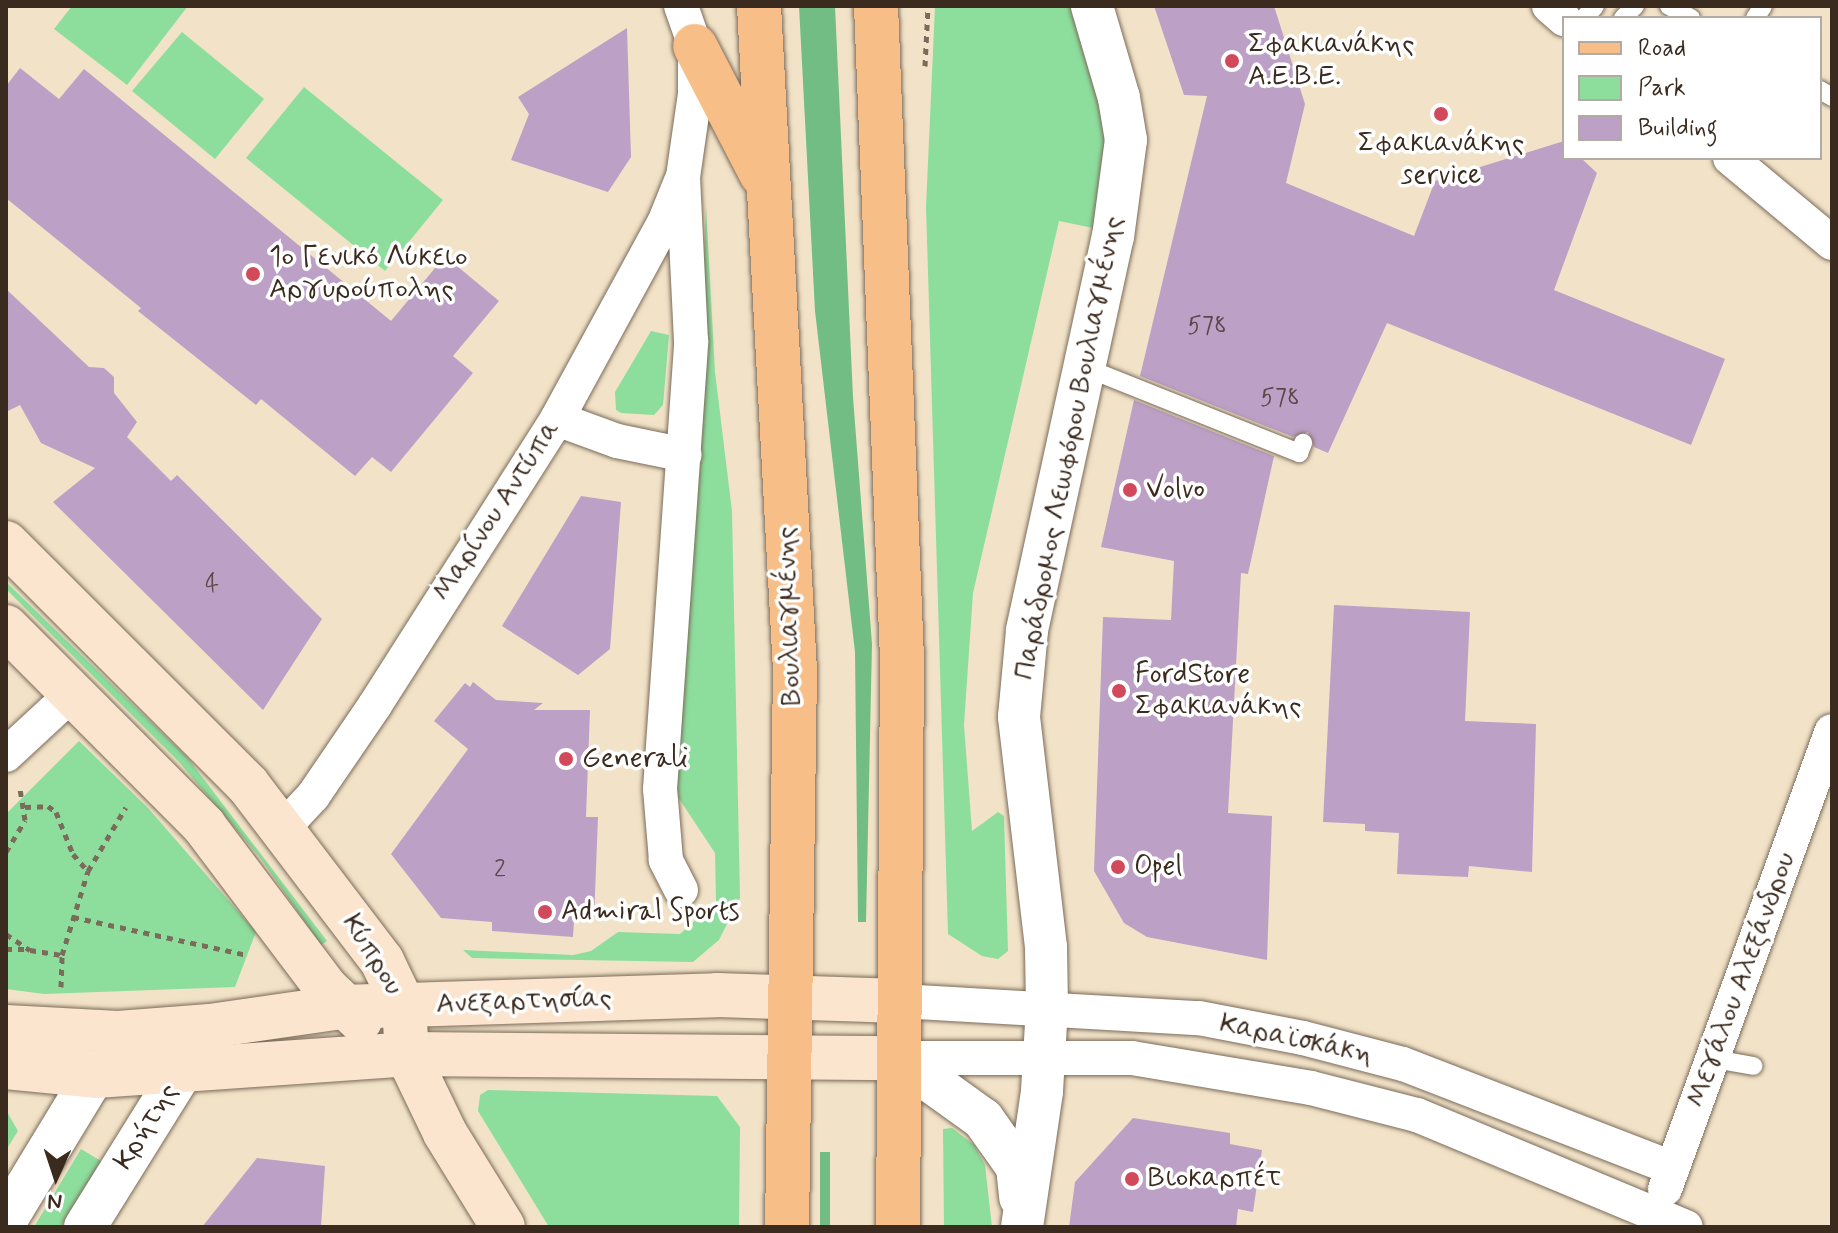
<!DOCTYPE html>
<html>
<head>
<meta charset="utf-8">
<style>
	body { margin:0 }
	#map { position:relative; width:1838px; height:1233px; overflow:hidden; background:#f2e3c8; font-family:Mynerve,sans-serif }
	div>[style] { position:absolute }
	.green>* { inset:0; background:#8dde9d }
	.forest>* { inset:0; background:#72bd84 }
	.building>* { inset:0; background:#bca0c6 }
	.path>* { height:5px; margin-top:-2.5px; transform-origin:0; background:repeating-linear-gradient(90deg,#7b6b5a 0 6px,transparent 0 12px) }
	.roads { filter:drop-shadow(0 0 2px #7b6b5a) drop-shadow(0 0 2px #7b6b5a) }
	.service>* { height:18px; margin:-9px; padding:0 9px; transform-origin:9px; border-radius:9px; background:#fff }
	.minor>* { height:34px; margin:-17px; padding:0 17px; transform-origin:17px; border-radius:17px; background:#fff }
	.tertiary>* { height:42px; margin:-21px; padding:0 21px; transform-origin:21px; border-radius:21px; background:#fff }
	.secondary>* { height:44px; margin:-22px; padding:0 22px; transform-origin:22px; border-radius:22px; background:#fce5cf }
	.primary>* { height:44px; margin:-22px; padding:0 22px; transform-origin:22px; border-radius:22px; background:#f7be87 }
	.dots>* { width:22px; height:22px; translate:-50% -50%; box-sizing:border-box; border:4px solid #fff; border-radius:50% }
	span { translate:-50% -50%; white-space:nowrap; text-align:center; line-height:1.15; -webkit-text-stroke:7px #fff; paint-order:stroke }
	.number-label { font-size:24px; color:#5b4848 }
	.number-label span { -webkit-text-stroke-width:0 }
	.poi-label { font-size:28px; color:#3b2a1e }
	.left { translate:0 -50%; text-align:left }
	.street-label { font-size:28px; color:#3b2a1e }
	.frame { position:absolute; inset:0; border:8px solid #3b2a1e; pointer-events:none }
	.legend { position:absolute; left:1562px; top:16px; width:260px; height:144px; box-sizing:border-box; background:#fff; border:2px solid #b1aaa5; margin:0; padding:10px 14px; list-style:none; font-size:24px; color:#3b2a1e }
	.legend li { display:flex; align-items:center; gap:16px; height:40px }
	.legend b { width:40px; border:2px solid #b1aaa5 }
	.north { position:absolute; left:16px; top:1137px; width:80px; height:80px; -webkit-text-stroke:6px #fff; paint-order:stroke; rotate:183deg; font-size:22px; font-weight:700; line-height:32px; text-align:center; color:#3b2a1e }
	.north::after { content:''; display:block; margin:auto; width:28px; height:36px; background:#3b2a1e; clip-path:polygon(50% 0,100% 100%,50% 72%,0 100%) }
</style>
</head>
<body>
<div id="map">
	<div class="green">
		<i style="clip-path:polygon(72px 6px,188px 6px,127px 85px,54px 29px)"></i>
		<i style="clip-path:polygon(935px 6px,1078px 6px,1116px 149px,1103px 230px,1059px 221px,973px 593px,964px 725px,972px 831px,998px 812px,1004px 816px,1008px 951px,998px 959px,982px 956px,948px 934px,926px 207px)"></i>
		<i style="clip-path:polygon(182px 32px,264px 99px,215px 159px,132px 91px)"></i>
		<i style="clip-path:polygon(304px 87px,443px 200px,385px 271px,246px 158px)"></i>
		<i style="clip-path:polygon(706px 206px,715px 372px,732px 511px,740px 898px,719px 940px,693px 962px,472px 958px,463px 950px,573px 955px,591px 951px,618px 932px,680px 934px,716px 902px,715px 853px,666px 779px,699px 388px)"></i>
		<i style="clip-path:polygon(651px 331px,669px 335px,663px 405px,654px 415px,621px 413px,616px 410px,615px 392px)"></i>
		<i style="clip-path:polygon(6px 582px,187px 757px,327px 941px,321px 945px,261px 859px,179px 762px,6px 589px)"></i>
		<i style="clip-path:polygon(79px 741px,148px 808px,256px 932px,235px 987px,44px 994px,6px 989px,6px 814px)"></i>
		<i style="clip-path:polygon(488px 1090px,717px 1096px,740px 1127px,739px 1227px,549px 1227px,478px 1111px,480px 1095px)"></i>
		<i style="clip-path:polygon(6px 1110px,18px 1131px,6px 1150px)"></i>
		<i style="clip-path:polygon(952px 1128px,974px 1145px,985px 1165px,992px 1227px,944px 1227px,943px 1129px)"></i>
		<i style="clip-path:polygon(81px 1149px,101px 1161px,61px 1227px,34px 1227px)"></i>
	</div>
	<div class="forest">
		<i style="clip-path:polygon(799px 6px,835px 6px,853px 397px,872px 644px,866px 922px,858px 922px,855px 652px,815px 311px)"></i>
		<i style="clip-path:polygon(820px 1152px,830px 1152px,830px 1227px,820px 1227px)"></i>
	</div>
	<div class="building">
		<i style="clip-path:polygon(1154px 6px,1274px 6px,1305px 104px,1286px 183px,1414px 236px,1435px 181px,1564px 141px,1564px 158px,1581px 158px,1597px 173px,1554px 290px,1725px 359px,1691px 445px,1387px 323px,1328px 453px,1314px 447px,1308px 432px,1293px 437px,1140px 376px,1207px 96px,1184px 95px)"></i>
		<i style="clip-path:polygon(627px 28px,631px 157px,608px 192px,511px 160px,529px 114px,518px 97px)"></i>
		<i style="clip-path:polygon(20px 68px,59px 99px,84px 69px,391px 321px,445px 256px,499px 301px,453px 356px,473px 373px,391px 472px,372px 457px,355px 476px,261px 399px,256px 405px,138px 311px,141px 308px,6px 198px,6px 86px)"></i>
		<i style="clip-path:polygon(6px 289px,89px 367px,104px 368px,114px 377px,114px 393px,137px 422px,127px 437px,171px 481px,177px 475px,322px 619px,263px 710px,53px 502px,95px 468px,41px 443px,20px 405px,6px 412px)"></i>
		<i style="clip-path:polygon(1134px 400px,1274px 456px,1248px 574px,1241px 573px,1228px 813px,1272px 816px,1267px 960px,1147px 937px,1124px 923px,1094px 871px,1103px 617px,1171px 620px,1174px 561px,1101px 547px)"></i>
		<i style="clip-path:polygon(581px 496px,621px 502px,610px 649px,578px 675px,502px 626px)"></i>
		<i style="clip-path:polygon(1334px 605px,1470px 612px,1465px 721px,1536px 724px,1532px 872px,1469px 866px,1468px 877px,1397px 874px,1399px 833px,1365px 831px,1365px 824px,1323px 822px)"></i>
		<i style="clip-path:polygon(473px 682px,496px 700px,543px 703px,534px 710px,590px 710px,586px 817px,598px 817px,594px 920px,574px 920px,573px 937px,492px 931px,492px 922px,441px 918px,391px 854px,468px 749px,434px 721px,465px 683px,470px 687px)"></i>
		<i style="clip-path:polygon(1133px 1118px,1230px 1133px,1230px 1144px,1262px 1150px,1253px 1212px,1238px 1209px,1236px 1227px,1069px 1227px,1075px 1182px)"></i>
		<i style="clip-path:polygon(257px 1158px,325px 1166px,321px 1227px,202px 1227px)"></i>
	</div>
	<div class="path">
		<i style="left:925px;top:66px;width:60px;rotate:-87.1deg"></i>
		<i style="left:25px;top:807px;width:23px;rotate:-2deg"></i>
		<i style="left:48px;top:806px;width:10px;rotate:37deg"></i>
		<i style="left:56px;top:812px;width:45px;rotate:68deg"></i>
		<i style="left:73px;top:854px;width:23px;rotate:49deg"></i>
		<i style="left:6px;top:852px;width:37px;rotate:-59deg"></i>
		<i style="left:25px;top:820px;width:33px;rotate:-99deg"></i>
		<i style="left:73px;top:917px;width:179px;rotate:12.3deg"></i>
		<i style="left:6px;top:934px;width:29px;rotate:34deg"></i>
		<i style="left:30px;top:950px;width:32px;rotate:9deg"></i>
		<i style="left:6px;top:949px;width:19px"></i>
		<i style="left:61px;top:987px;width:32px;rotate:-88deg"></i>
		<i style="left:62px;top:955px;width:88px;rotate:-72.8deg"></i>
		<i style="left:88px;top:871px;width:74px;rotate:-59.3deg"></i>
	</div>
	<div class="roads">
		<div class="service">
			<i style="left:1669px;top:6px;width:25px;rotate:29deg"></i>
			<i style="left:1584px;top:18px;width:16px;rotate:-47deg"></i>
			<i style="left:1623px;top:18px;width:17px;rotate:-45deg"></i>
			<i style="left:1755px;top:18px;width:14px;rotate:-56deg"></i>
			<i style="left:1820px;top:90px;width:14px;rotate:30deg"></i>
			<i style="left:1084px;top:367px;width:232px;rotate:21.8deg"></i>
			<i style="left:1299px;top:453px;width:11px;rotate:-68deg"></i>
			<i style="left:1714px;top:1059px;width:40px;rotate:10deg"></i>
		</div>
		<div class="minor">
			<i style="left:1549px;top:6px;width:20px;rotate:41deg"></i>
			<i style="left:1730px;top:158px;width:133px;rotate:39.8deg"></i>
			<i style="left:557px;top:419px;width:64px;rotate:20.1deg"></i>
			<i style="left:617px;top:441px;width:69px;rotate:11.6deg"></i>
			<i style="left:6px;top:755px;width:91px;rotate:-42.8deg"></i>
			<i style="left:283px;top:828px;width:44px;rotate:-46.8deg"></i>
			<i style="left:313px;top:796px;width:110px;rotate:-55.7deg"></i>
			<i style="left:375px;top:705px;width:339px;rotate:-57.5deg"></i>
			<i style="left:557px;top:419px;width:223px;rotate:-61.4deg"></i>
			<i style="left:664px;top:223px;width:45px;rotate:-68deg"></i>
			<i style="left:681px;top:890px;width:34px;rotate:-117deg"></i>
			<i style="left:666px;top:860px;width:71px;rotate:-94.8deg"></i>
			<i style="left:660px;top:789px;width:449px;rotate:-86deg"></i>
			<i style="left:691px;top:341px;width:164px;rotate:-92.8deg"></i>
			<i style="left:683px;top:177px;width:84px;rotate:-81.8deg"></i>
			<i style="left:695px;top:94px;width:48px;rotate:-90deg"></i>
			<i style="left:695px;top:46px;width:42px;rotate:-109.3deg"></i>
			<i style="left:900px;top:1001px;width:299px;rotate:3.3deg"></i>
			<i style="left:1199px;top:1018px;width:106px;rotate:10.9deg"></i>
			<i style="left:1303px;top:1038px;width:103px;rotate:14.6deg"></i>
			<i style="left:1403px;top:1064px;width:289px;rotate:21.1deg"></i>
			<i style="left:898px;top:1058px;width:234px"></i>
			<i style="left:1132px;top:1058px;width:181px;rotate:9.5deg"></i>
			<i style="left:1311px;top:1088px;width:109px;rotate:14.3deg"></i>
			<i style="left:1417px;top:1115px;width:291px;rotate:22.6deg"></i>
			<i style="left:1665px;top:1189px;width:487px;rotate:-70deg"></i>
		</div>
		<div class="tertiary">
			<i style="left:898px;top:1058px;width:105px;rotate:35.7deg"></i>
			<i style="left:983px;top:1119px;width:59px;rotate:54.7deg"></i>
			<i style="left:1017px;top:1167px;width:31px;rotate:84deg"></i>
			<i style="left:6px;top:1220px;width:202px;rotate:-58.7deg"></i>
			<i style="left:85px;top:1227px;width:216px;rotate:-58.1deg"></i>
			<i style="left:1022px;top:1227px;width:137px;rotate:-81.6deg"></i>
			<i style="left:1042px;top:1091px;width:85px;rotate:-86.6deg"></i>
			<i style="left:1047px;top:1006px;width:59px;rotate:-91deg"></i>
			<i style="left:1046px;top:947px;width:232px;rotate:-96.7deg"></i>
			<i style="left:1019px;top:717px;width:87px;rotate:-84.7deg"></i>
			<i style="left:1027px;top:630px;width:402px;rotate:-77.7deg"></i>
			<i style="left:1113px;top:237px;width:98px;rotate:-82.4deg"></i>
			<i style="left:1126px;top:140px;width:43px;rotate:-99.5deg"></i>
			<i style="left:1119px;top:98px;width:96px;rotate:-106.4deg"></i>
		</div>
		<div class="secondary">
			<i style="left:6px;top:543px;width:342px;rotate:45deg"></i>
			<i style="left:248px;top:785px;width:221px;rotate:52.7deg"></i>
			<i style="left:382px;top:961px;width:51px;rotate:64.4deg"></i>
			<i style="left:404px;top:1007px;width:47px;rotate:86.3deg"></i>
			<i style="left:407px;top:1054px;width:88px;rotate:64.3deg"></i>
			<i style="left:445px;top:1133px;width:110px;rotate:58.3deg"></i>
			<i style="left:6px;top:627px;width:281px;rotate:45.1deg"></i>
			<i style="left:204px;top:826px;width:203px;rotate:53deg"></i>
			<i style="left:326px;top:988px;width:47px;rotate:43.3deg"></i>
			<i style="left:6px;top:1027px;width:112px;rotate:3.1deg"></i>
			<i style="left:118px;top:1033px;width:92px;rotate:-4.4deg"></i>
			<i style="left:210px;top:1026px;width:133px;rotate:-8.2deg"></i>
			<i style="left:342px;top:1007px;width:375px;rotate:-1.8deg"></i>
			<i style="left:717px;top:995px;width:183px;rotate:1.9deg"></i>
			<i style="left:6px;top:1067px;width:90px;rotate:5.7deg"></i>
			<i style="left:96px;top:1076px;width:312px;rotate:-4deg"></i>
			<i style="left:407px;top:1054px;width:491px;rotate:0.5deg"></i>
		</div>
		<div class="primary">
			<i style="left:759px;top:6px;width:665px;rotate:86.9deg"></i>
			<i style="left:795px;top:670px;width:557px;rotate:90.82deg"></i>
			<i style="left:876px;top:6px;width:654px;rotate:87.72deg"></i>
			<i style="left:902px;top:659px;width:568px;rotate:90.4deg"></i>
			<i style="left:695px;top:46px;width:145px;rotate:62.6deg"></i>
		</div>
	</div>
	<div class="dots">
		<i style="left:1232px;top:61px;background:#d1495b"></i>
		<i style="left:1441px;top:114px;background:#d1495b"></i>
		<i style="left:253px;top:274px;background:#d1495b"></i>
		<i style="left:1130px;top:490px;background:#d1495b"></i>
		<i style="left:1119px;top:691px;background:#d1495b"></i>
		<i style="left:566px;top:759px;background:#d1495b"></i>
		<i style="left:1118px;top:867px;background:#d1495b"></i>
		<i style="left:545px;top:912px;background:#d1495b"></i>
		<i style="left:1132px;top:1179px;background:#d1495b"></i>
	</div>
	<div class="number-label">
		<span style="left:1207px;top:327px">578</span>
		<span style="left:1280px;top:399px">578</span>
		<span style="left:212px;top:585px">4</span>
		<span style="left:500px;top:870px">2</span>
	</div>
	<div class="poi-label">
		<span class="left" style="left:1248px;top:61px">Σφακιανάκης<br>Α.Ε.Β.Ε.</span>
		<span style="left:1441px;top:160px">Σφακιανάκης<br>service</span>
		<span class="left" style="left:269px;top:274px">1ο Γενικό Λύκειο<br>Αργυρούπολης</span>
		<span class="left" style="left:1146px;top:490px">Volvo</span>
		<span class="left" style="left:1135px;top:691px">FordStore<br>Σφακιανάκης</span>
		<span class="left" style="left:582px;top:759px">Generali</span>
		<span class="left" style="left:1134px;top:867px">Opel</span>
		<span class="left" style="left:561px;top:912px">Admiral Sports</span>
		<span class="left" style="left:1148px;top:1179px">Βιοκαρπέτ</span>
	</div>
	<div class="street-label">
		<span style="left:1070px;top:448px;rotate:-79deg">Παράδρομος Λεωφόρου Βουλιαγμένης</span>
		<span style="left:497px;top:511px;rotate:-57deg">Μαρίνου Αντύπα</span>
		<span style="left:790px;top:616px;rotate:-92deg">Βουλιαγμένης</span>
		<span style="left:372px;top:955px;rotate:58deg">Κύπρου</span>
		<span style="left:1742px;top:980px;rotate:-70deg">Μεγάλου Αλεξάνδρου</span>
		<span style="left:524px;top:1002px;rotate:-2deg">Ανεξαρτησίας</span>
		<span style="left:1296px;top:1040px;rotate:12deg">Καραϊσκάκη</span>
		<span style="left:147px;top:1127px;rotate:-58deg">Κρήτης</span>
	</div>
	<div class="frame"></div>
	<ul class="legend">
	<li><b style="height:10px;background:#f7be87"></b>Road</li>
	<li><b style="height:22px;background:#8dde9d"></b>Park</li>
	<li><b style="height:22px;background:#bca0c6"></b>Building</li>
	</ul>
	<div class="north">N</div>
</div>
</body>
</html>
